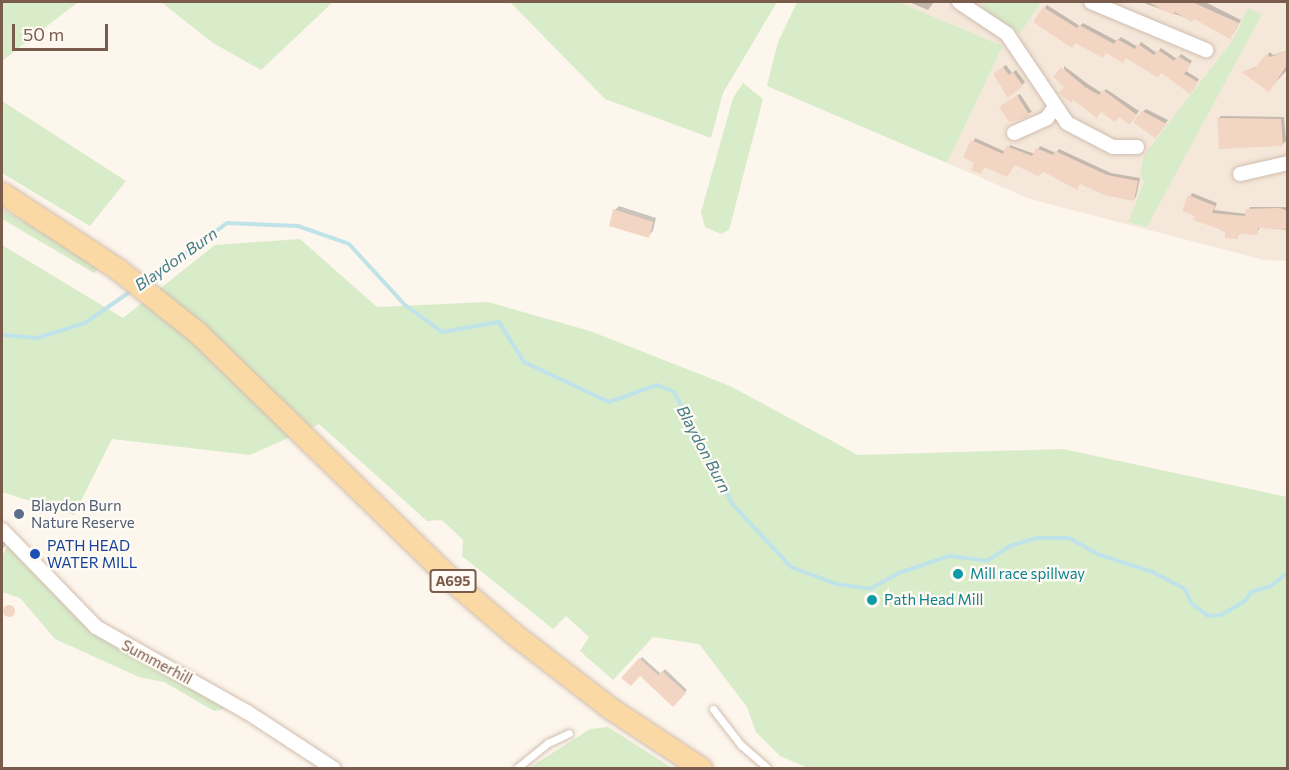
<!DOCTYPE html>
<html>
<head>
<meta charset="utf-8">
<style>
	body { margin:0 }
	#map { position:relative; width:1289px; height:770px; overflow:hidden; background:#fdf6ec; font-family:Commissioner,sans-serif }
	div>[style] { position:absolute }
	.residential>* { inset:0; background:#f5e8da }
	.green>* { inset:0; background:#d8ecc9 }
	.shadow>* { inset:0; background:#0003 }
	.stream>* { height:4px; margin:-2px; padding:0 2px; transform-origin:2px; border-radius:2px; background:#bfe3e8 }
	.building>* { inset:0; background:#f3d5c3 }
	.round { border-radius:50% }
	.roads { filter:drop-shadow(0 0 2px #d1beb0) drop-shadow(0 0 2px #d1beb0) }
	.service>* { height:7px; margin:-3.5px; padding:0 3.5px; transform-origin:3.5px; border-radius:3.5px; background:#fff }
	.minor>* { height:14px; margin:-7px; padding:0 7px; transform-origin:7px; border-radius:7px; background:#fff }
	.primary>* { height:21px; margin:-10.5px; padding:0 10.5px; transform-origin:10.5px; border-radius:10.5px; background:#fbd9a5 }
	.dots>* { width:16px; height:16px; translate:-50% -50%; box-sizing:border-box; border:3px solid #fffaf3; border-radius:50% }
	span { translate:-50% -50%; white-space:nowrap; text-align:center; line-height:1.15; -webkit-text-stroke:4.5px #fffaf3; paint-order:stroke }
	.shield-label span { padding:2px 4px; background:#fffaf3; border:2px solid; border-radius:4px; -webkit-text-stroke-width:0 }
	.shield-label { font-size:14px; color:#7a5c4d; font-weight:700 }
	.service-label { font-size:15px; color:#4e5e75 }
	.left { translate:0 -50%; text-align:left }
	.transit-label { font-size:15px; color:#164399 }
	.culture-label { font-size:15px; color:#0d838f }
	.street-label { font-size:15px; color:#7a5c4d }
	.water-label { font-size:16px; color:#437c86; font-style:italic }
	.frame { position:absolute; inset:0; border:3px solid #7a5c4d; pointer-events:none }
	.scale { position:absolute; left:12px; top:24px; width:96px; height:27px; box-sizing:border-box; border:3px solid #7a5c4d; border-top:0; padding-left:8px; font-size:18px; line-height:21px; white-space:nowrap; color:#7a5c4d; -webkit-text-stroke:4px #fffaf3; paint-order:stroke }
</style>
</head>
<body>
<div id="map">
	<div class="residential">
		<i style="clip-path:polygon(899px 2px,1287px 2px,1287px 261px,1264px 260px,1030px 199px,947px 163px,1003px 46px)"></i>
	</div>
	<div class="green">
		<i style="clip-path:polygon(2px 2px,78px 2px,2px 61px)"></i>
		<i style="clip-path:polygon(161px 2px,333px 2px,261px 70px,213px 43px)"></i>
		<i style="clip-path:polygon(510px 2px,777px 2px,723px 93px,711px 138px,605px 99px)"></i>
		<i style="clip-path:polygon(797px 2px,899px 2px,1003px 46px,947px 163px,767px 86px,778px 42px)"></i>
		<i style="clip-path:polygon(986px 2px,1041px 2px,1020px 33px,993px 21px,981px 8px)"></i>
		<i style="clip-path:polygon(1248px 8px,1262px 14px,1147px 227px,1128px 222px,1144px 182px,1140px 175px,1144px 155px,1233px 40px)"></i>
		<i style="clip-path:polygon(743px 83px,763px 99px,729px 230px,721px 234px,705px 227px,701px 212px,733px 98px)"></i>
		<i style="clip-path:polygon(2px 101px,126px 181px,90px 226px,2px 173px)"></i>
		<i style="clip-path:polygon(2px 209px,58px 241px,99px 269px,94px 273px,2px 219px)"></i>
		<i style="clip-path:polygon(300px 239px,377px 307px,488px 302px,590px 331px,730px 386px,858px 455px,1063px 449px,1287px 497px,1287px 768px,808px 768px,780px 756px,756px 732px,747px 707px,699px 644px,653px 637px,613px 680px,580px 651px,589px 637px,566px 616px,553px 629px,462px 556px,463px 540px,442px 520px,427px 521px,319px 424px,250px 455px,112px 439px,74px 515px,2px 492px,2px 245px,123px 318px,215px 245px)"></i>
		<i style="clip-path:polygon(8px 545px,94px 633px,230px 708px,214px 711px,164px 682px,139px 677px,55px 639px,20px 598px,2px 592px,2px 556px)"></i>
		<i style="clip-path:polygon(608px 727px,672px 768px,529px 768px,590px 729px)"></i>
	</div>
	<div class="shadow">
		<i style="clip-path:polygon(909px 2px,934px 2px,928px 10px)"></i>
		<i style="clip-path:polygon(1141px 2px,1205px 2px,1241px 20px,1233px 34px,1194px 17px,1192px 20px)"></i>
		<i style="clip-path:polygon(1047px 5px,1080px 26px,1083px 23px,1117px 41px,1121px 37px,1138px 47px,1141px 42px,1157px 53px,1161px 48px,1177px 59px,1181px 54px,1192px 61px,1186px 71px,1199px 79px,1193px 90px,1161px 72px,1035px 21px)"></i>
		<i style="clip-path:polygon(1288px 50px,1288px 69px,1271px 87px,1243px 72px,1258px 66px,1270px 52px,1273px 55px)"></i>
		<i style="clip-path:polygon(1006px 65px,1012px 73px,1016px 70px,1025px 82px,1022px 85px,997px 72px)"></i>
		<i style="clip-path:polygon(1064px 66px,1088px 84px,1102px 93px,1106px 89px,1139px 111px,1132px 120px,1066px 86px)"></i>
		<i style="clip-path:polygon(1020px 94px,1032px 112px,1010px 120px,1004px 104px)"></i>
		<i style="clip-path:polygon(1146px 109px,1168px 120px,1158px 134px,1143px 112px)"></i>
		<i style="clip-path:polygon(1221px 116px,1284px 117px,1286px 141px,1283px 144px,1218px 119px)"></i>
		<i style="clip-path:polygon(975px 138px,1006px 152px,1010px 145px,1035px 154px,1040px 146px,1056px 153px,1059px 149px,1111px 173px,1140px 178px,1136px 197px,1133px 200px,1081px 182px,1077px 188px,1044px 170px,1016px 163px,985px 166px,981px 172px,976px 162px,965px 157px)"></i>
		<i style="clip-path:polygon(1192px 193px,1217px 203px,1214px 210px,1247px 214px,1250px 207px,1288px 207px,1288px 230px,1260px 227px,1257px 233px,1240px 232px,1237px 238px,1184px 210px)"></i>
		<i style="clip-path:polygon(619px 206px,656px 218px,653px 231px,648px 236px,615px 210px)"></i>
		<i style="clip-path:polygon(2px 539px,7px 543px,2px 550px)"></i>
		<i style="clip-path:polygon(12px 606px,15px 611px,8px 615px,5px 610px)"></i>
		<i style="clip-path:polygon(642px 657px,661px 674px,665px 669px,687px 690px,673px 705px,640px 674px,623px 678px)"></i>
	</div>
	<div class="stream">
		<i style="left:145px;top:282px;width:101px;rotate:-35.7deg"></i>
		<i style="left:227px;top:223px;width:71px;rotate:2.4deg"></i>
		<i style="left:298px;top:226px;width:54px;rotate:19.4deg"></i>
		<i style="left:349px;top:244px;width:81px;rotate:47.5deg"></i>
		<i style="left:404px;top:304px;width:47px;rotate:36.4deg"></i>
		<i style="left:442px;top:332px;width:58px;rotate:-10deg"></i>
		<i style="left:499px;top:322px;width:47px;rotate:58deg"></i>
		<i style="left:524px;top:362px;width:94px;rotate:25.2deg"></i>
		<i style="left:609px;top:402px;width:51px;rotate:-19.5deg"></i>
		<i style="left:657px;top:385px;width:18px;rotate:22deg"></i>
		<i style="left:674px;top:392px;width:127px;rotate:62.4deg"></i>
		<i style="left:733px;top:505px;width:85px;rotate:46.9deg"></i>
		<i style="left:791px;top:567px;width:48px;rotate:20.7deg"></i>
		<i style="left:836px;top:584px;width:34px;rotate:8deg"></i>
		<i style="left:870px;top:589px;width:33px;rotate:-29deg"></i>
		<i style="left:899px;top:573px;width:53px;rotate:-18.8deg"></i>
		<i style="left:949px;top:556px;width:38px;rotate:7deg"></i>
		<i style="left:987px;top:561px;width:27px;rotate:-33deg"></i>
		<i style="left:1010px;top:546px;width:27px;rotate:-17deg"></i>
		<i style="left:1036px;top:538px;width:33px"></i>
		<i style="left:1069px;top:538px;width:35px;rotate:29deg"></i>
		<i style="left:1100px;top:555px;width:56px;rotate:17.8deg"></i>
		<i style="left:1153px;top:572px;width:36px;rotate:28deg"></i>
		<i style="left:1185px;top:589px;width:15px;rotate:67deg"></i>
		<i style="left:1191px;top:603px;width:21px;rotate:37deg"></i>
		<i style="left:1208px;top:616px;width:13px;rotate:-4deg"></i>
		<i style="left:1221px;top:615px;width:28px;rotate:-30deg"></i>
		<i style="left:1245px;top:601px;width:11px;rotate:-56deg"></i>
		<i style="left:1251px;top:592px;width:21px;rotate:-17deg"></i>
		<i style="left:1271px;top:586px;width:22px;rotate:-39deg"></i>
		<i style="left:2px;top:335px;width:35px;rotate:5deg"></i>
		<i style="left:37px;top:338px;width:50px;rotate:-17.4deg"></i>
		<i style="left:85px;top:323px;width:60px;rotate:-34.8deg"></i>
	</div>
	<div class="building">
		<i style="clip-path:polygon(1148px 2px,1192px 2px,1239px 23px,1230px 39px,1194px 19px,1192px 22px,1175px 12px,1173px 15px)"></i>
		<i style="clip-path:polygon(1043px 7px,1077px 28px,1079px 25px,1114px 44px,1117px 39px,1135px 49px,1138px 44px,1154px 55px,1158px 50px,1174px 61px,1178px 56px,1191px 64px,1184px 74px,1198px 82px,1190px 94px,1161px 73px,1158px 78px,1126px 58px,1123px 63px,1106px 53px,1103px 58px,1075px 43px,1072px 48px,1033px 22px)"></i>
		<i style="clip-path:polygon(1287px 50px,1287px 65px,1269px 92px,1241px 72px,1255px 68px,1266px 54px,1270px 57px)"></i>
		<i style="clip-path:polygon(1003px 67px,1009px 75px,1013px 72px,1023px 86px,1008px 98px,993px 74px)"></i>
		<i style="clip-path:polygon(1061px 67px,1085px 87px,1099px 95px,1103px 90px,1137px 115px,1129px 125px,1119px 117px,1115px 122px,1101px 112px,1097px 118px,1073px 100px,1071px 103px,1059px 93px,1064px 87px,1053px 77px)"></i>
		<i style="clip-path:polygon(1017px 95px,1030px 116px,1009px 122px,999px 107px)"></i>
		<i style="clip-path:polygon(1142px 111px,1167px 124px,1155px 138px,1133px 122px)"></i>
		<i style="clip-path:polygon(1217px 118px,1281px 119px,1283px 146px,1219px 149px)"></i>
		<i style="clip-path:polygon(971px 140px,1003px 154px,1006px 146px,1032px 156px,1036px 148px,1053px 155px,1055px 151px,1107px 175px,1138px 181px,1134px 201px,1104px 195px,1080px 184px,1077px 190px,1044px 172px,1038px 176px,1015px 165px,1007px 177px,984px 167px,981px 174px,971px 170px,974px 163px,963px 157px)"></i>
		<i style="clip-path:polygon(1188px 195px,1215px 206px,1212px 213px,1245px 216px,1246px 209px,1280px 208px,1287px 211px,1287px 229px,1258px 228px,1258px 235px,1238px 234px,1238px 239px,1225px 238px,1225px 231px,1193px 220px,1195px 216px,1182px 211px)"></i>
		<i style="clip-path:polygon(613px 209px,653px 222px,649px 238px,609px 226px)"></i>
		<i class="round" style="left:3px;top:605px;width:12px;height:12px"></i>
		<i style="clip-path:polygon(639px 658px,658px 675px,662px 671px,686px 693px,673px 707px,640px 676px,631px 686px,621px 678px)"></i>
	</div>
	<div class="roads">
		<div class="service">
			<i style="left:713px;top:709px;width:46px;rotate:52.1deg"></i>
			<i style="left:741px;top:745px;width:35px;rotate:41deg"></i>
			<i style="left:517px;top:768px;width:40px;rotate:-39deg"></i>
			<i style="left:548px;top:743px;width:23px;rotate:-25deg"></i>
		</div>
		<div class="minor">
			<i style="left:959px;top:2px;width:58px;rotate:33.7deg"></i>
			<i style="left:1007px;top:34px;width:107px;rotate:56deg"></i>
			<i style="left:1067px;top:123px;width:52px;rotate:27.6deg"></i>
			<i style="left:1113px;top:147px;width:24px"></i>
			<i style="left:1091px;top:2px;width:125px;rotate:22.7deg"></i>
			<i style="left:1014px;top:133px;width:36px;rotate:-24deg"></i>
			<i style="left:1047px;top:118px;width:12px;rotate:-55deg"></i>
			<i style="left:1240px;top:174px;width:49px;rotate:-12.9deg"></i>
			<i style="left:2px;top:530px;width:135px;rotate:45.9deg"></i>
			<i style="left:96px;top:627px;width:173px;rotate:29.4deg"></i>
			<i style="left:247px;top:712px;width:103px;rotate:33.1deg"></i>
		</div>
		<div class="primary">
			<i style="left:2px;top:193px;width:140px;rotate:33.3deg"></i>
			<i style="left:119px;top:270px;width:101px;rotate:38.6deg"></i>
			<i style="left:198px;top:333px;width:361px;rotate:44.2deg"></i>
			<i style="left:457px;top:585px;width:75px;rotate:40.7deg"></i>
			<i style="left:514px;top:634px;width:121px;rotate:37.6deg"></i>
			<i style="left:610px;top:708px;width:109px;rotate:33.4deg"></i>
		</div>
	</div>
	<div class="dots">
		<i style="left:19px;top:514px;background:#5c6f8a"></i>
		<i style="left:35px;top:554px;background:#1a4fb4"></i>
		<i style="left:958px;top:574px;background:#0f9aa8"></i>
		<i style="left:872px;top:600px;background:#0f9aa8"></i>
	</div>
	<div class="shield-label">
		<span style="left:453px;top:581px">A695</span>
	</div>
	<div class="service-label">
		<span class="left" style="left:31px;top:514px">Blaydon Burn<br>Nature Reserve</span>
	</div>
	<div class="transit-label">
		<span class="left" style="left:47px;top:554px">PATH HEAD<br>WATER MILL</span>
	</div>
	<div class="culture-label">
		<span class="left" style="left:970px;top:574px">Mill race spillway</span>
		<span class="left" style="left:884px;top:600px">Path Head Mill</span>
	</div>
	<div class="street-label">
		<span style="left:157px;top:662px;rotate:28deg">Summerhill</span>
	</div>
	<div class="water-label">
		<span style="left:176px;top:259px;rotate:-35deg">Blaydon Burn</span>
		<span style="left:704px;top:449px;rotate:62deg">Blaydon Burn</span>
	</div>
	<div class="frame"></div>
	<div class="scale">50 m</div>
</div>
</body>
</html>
